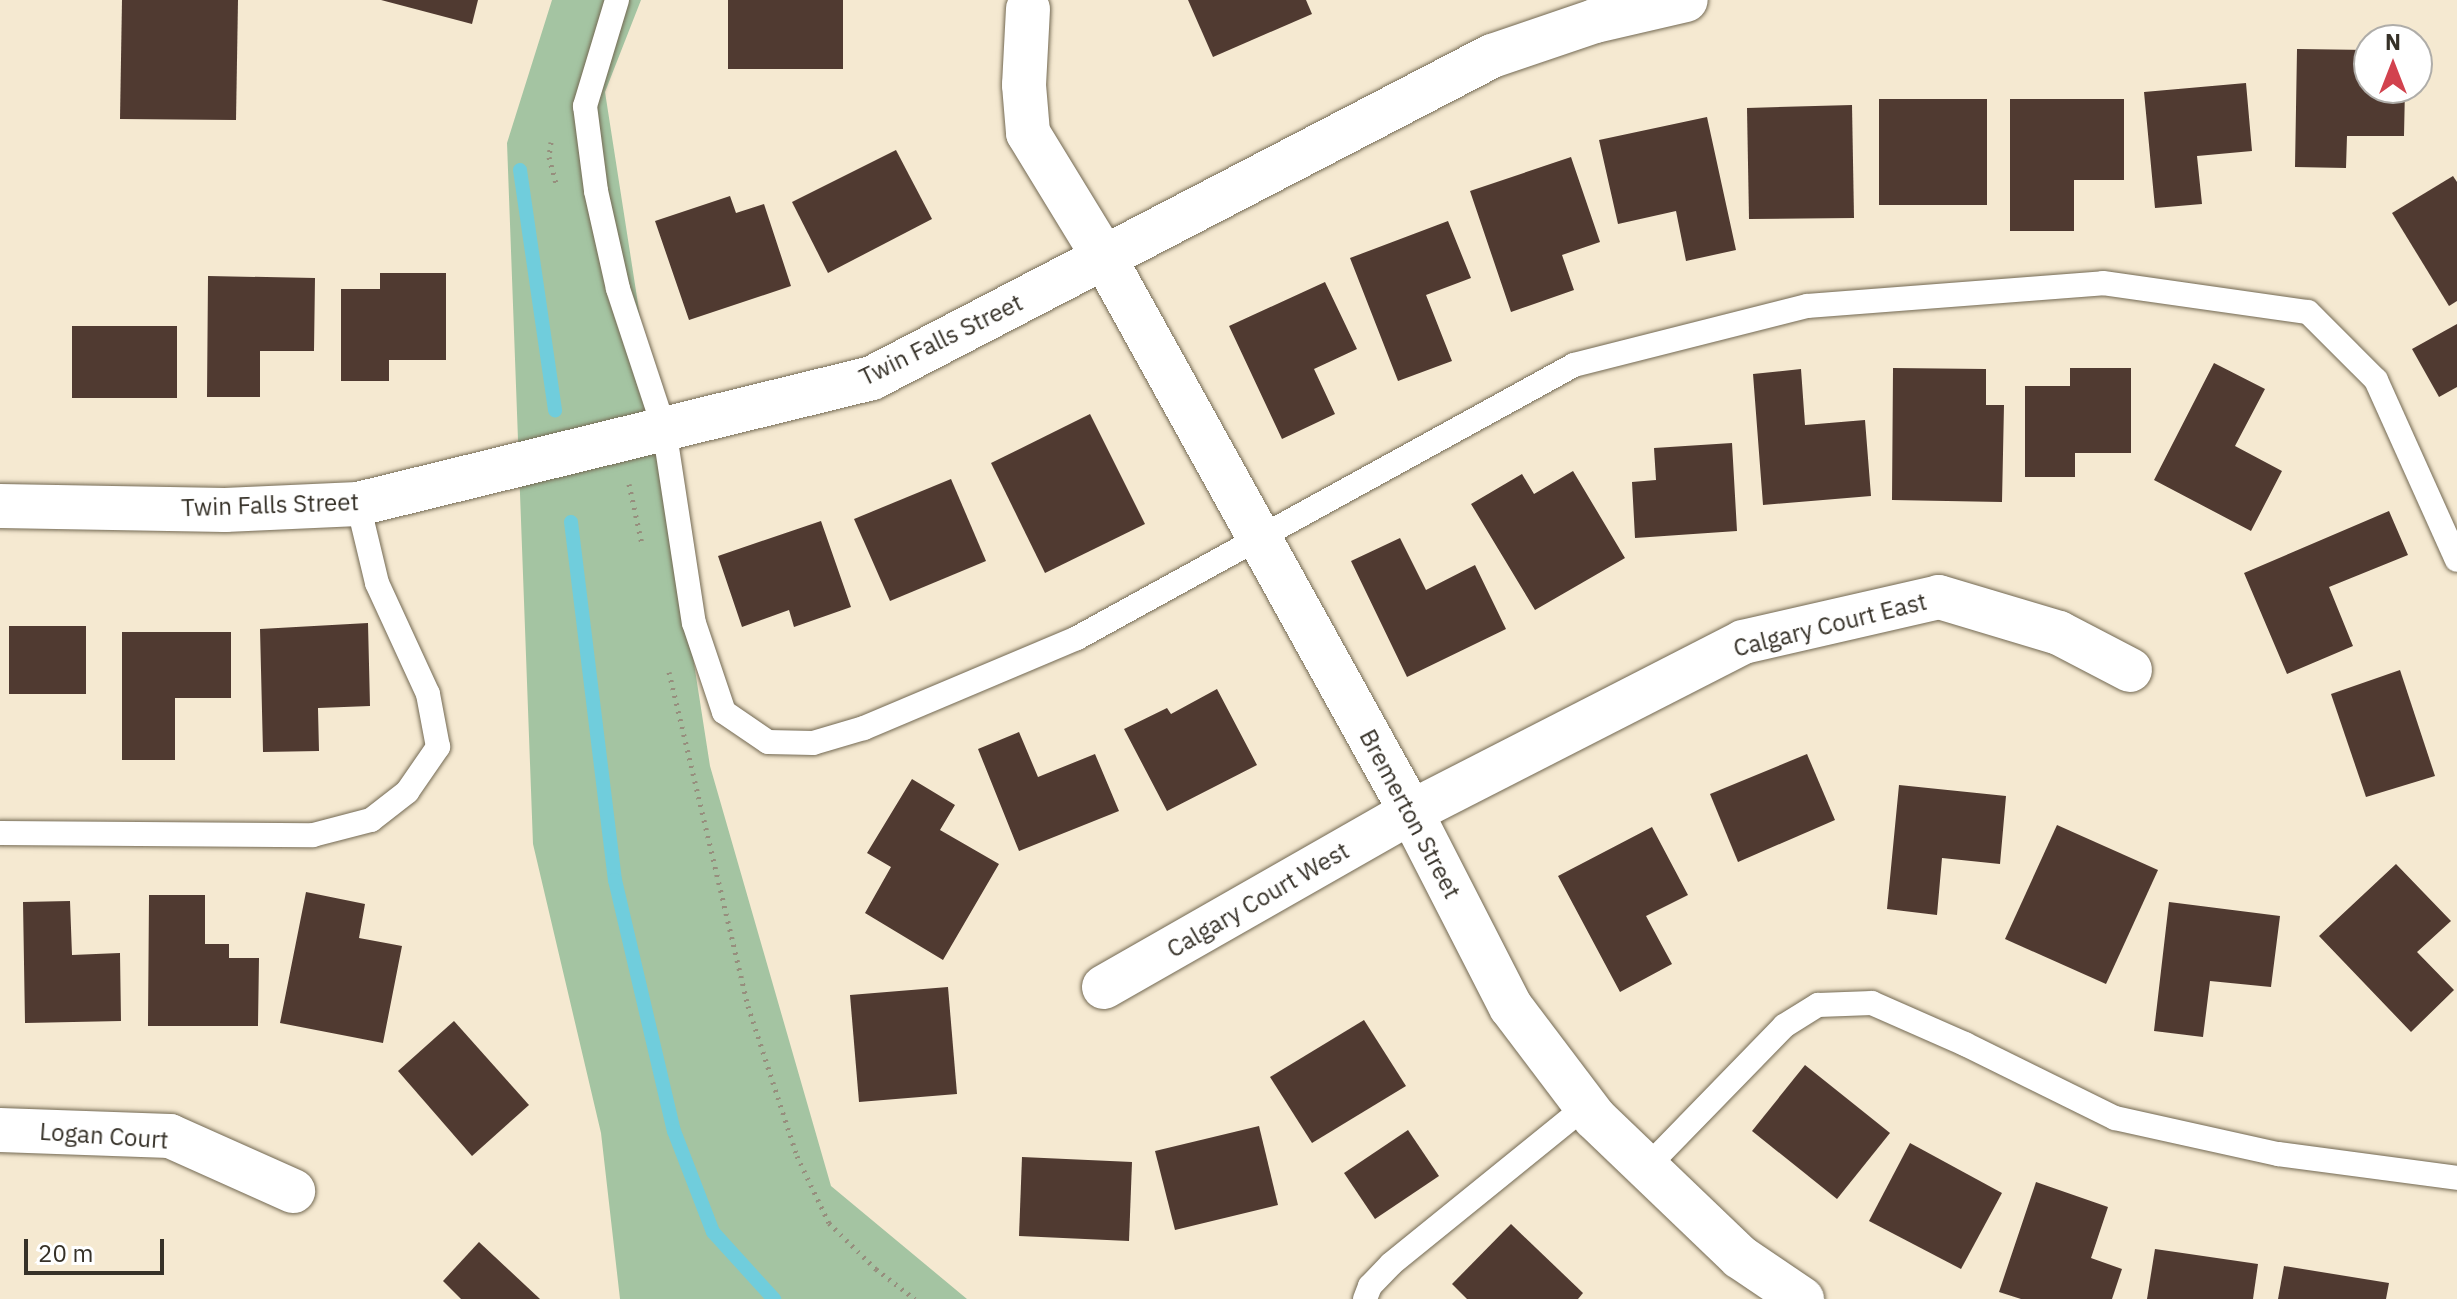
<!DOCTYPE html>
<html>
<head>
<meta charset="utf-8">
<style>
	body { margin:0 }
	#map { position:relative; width:2457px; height:1299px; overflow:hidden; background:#f5e9d1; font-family:"IBM Plex Sans",sans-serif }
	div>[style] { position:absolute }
	.green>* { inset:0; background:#a4c4a2 }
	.stream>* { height:14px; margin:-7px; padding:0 7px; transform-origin:7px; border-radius:7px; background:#70cddc }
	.building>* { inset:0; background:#503a31 }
	.path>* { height:5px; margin-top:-2.5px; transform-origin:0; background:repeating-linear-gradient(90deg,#968e7d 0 2px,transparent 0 8px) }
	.roads { filter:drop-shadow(0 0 2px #736953) drop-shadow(0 0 2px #736953) }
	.service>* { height:24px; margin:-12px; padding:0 12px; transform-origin:12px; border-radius:12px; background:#fff }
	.minor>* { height:44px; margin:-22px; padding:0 22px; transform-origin:22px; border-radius:22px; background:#fff }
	span { translate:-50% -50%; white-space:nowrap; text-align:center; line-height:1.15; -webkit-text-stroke:8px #fff; paint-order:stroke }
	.street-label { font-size:24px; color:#363128 }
	.north { position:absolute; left:2353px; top:24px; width:80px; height:80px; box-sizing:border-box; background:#fff; border:2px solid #afada9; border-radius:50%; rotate:0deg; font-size:22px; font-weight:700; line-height:32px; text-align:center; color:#363128 }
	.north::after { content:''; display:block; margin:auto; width:28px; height:36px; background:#d2424e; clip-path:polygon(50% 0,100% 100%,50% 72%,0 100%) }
	.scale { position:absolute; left:24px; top:1239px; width:140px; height:36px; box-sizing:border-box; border:4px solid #363128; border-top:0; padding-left:10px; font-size:24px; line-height:28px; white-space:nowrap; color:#363128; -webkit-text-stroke:6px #fff; paint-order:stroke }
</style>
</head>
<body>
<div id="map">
	<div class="green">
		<i style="clip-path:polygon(552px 0,641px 0,605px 92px,710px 766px,831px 1186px,967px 1299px,620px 1299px,601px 1133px,533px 844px,507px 143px)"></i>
	</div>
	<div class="stream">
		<i style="left:520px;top:170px;width:243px;rotate:81.7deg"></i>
		<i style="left:571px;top:522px;width:361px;rotate:83deg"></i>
		<i style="left:615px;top:880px;width:258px;rotate:76.8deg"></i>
		<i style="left:674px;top:1131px;width:108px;rotate:68.9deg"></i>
		<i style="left:713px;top:1232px;width:91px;rotate:47.7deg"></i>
	</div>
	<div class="building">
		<i style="clip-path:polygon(122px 0,238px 0,236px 120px,120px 119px)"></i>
		<i style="clip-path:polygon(381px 0,478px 0,472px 24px)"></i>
		<i style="clip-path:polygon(728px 0,843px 0,843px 69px,728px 69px)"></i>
		<i style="clip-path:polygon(1188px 0,1306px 0,1312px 14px,1213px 57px)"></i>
		<i style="clip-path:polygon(2297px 49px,2369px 50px,2369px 88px,2405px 88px,2404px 136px,2347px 136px,2346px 168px,2295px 167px)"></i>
		<i style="clip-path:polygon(2246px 83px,2252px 151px,2197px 156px,2202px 204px,2155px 208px,2144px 92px)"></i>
		<i style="clip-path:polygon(1879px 99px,1987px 99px,1987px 205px,1879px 205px)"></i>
		<i style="clip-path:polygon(2010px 99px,2124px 99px,2124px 180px,2074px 180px,2074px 231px,2010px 231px)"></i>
		<i style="clip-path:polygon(1852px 105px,1854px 218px,1749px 219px,1747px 108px)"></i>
		<i style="clip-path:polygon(1707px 117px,1736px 250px,1686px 261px,1676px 211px,1618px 224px,1599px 140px)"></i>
		<i style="clip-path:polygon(896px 150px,932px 219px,828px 273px,792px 202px)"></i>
		<i style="clip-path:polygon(1571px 157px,1600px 242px,1562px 255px,1574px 290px,1511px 312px,1470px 191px)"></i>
		<i style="clip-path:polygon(2453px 176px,2457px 182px,2457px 301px,2449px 306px,2392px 213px)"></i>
		<i style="clip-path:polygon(730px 196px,736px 213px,764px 204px,791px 286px,689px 320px,655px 221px)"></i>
		<i style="clip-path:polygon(1448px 221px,1471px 278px,1426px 295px,1452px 361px,1398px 381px,1350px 258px)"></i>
		<i style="clip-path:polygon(380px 273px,446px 273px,446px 360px,389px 360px,389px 381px,341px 381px,341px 289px,380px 289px)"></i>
		<i style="clip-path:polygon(208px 276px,315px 278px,314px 351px,260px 351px,260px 397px,207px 397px)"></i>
		<i style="clip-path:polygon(1325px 282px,1357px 349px,1314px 369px,1335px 414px,1282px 439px,1229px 326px)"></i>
		<i style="clip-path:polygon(2457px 324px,2457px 387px,2439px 397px,2412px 349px)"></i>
		<i style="clip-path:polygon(72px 326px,177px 326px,177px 398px,72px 398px)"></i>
		<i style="clip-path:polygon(2214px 363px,2265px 389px,2235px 446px,2282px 471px,2251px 531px,2154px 480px)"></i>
		<i style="clip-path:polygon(1893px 368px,1986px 369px,1986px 405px,2004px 405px,2002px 502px,1892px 500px)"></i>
		<i style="clip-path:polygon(2070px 368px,2131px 368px,2131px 453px,2075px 453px,2075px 477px,2025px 477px,2025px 386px,2070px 386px)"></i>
		<i style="clip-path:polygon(1801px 369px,1805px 425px,1865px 420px,1871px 496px,1763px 505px,1753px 374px)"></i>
		<i style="clip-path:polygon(1090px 414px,1145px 524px,1045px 573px,991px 463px)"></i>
		<i style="clip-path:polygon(1732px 443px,1737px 531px,1635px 538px,1632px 482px,1656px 480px,1654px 448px)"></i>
		<i style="clip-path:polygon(1573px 471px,1625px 558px,1535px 610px,1471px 504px,1522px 474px,1534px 494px)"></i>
		<i style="clip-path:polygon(951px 479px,986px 561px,890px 601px,854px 519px)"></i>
		<i style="clip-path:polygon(2389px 511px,2408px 555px,2329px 587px,2353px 646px,2287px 674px,2244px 573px)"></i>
		<i style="clip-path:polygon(821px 521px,851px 607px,794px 627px,789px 610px,742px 627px,718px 556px)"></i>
		<i style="clip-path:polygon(1400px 538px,1426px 590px,1475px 565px,1506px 629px,1407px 677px,1351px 561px)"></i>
		<i style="clip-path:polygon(368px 623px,370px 706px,318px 708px,319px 751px,263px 752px,260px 629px)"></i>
		<i style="clip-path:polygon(9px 626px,86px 626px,86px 694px,9px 694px)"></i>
		<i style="clip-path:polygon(122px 632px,231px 632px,231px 698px,175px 698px,175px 760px,122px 760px)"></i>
		<i style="clip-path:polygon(2400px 670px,2435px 776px,2366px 797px,2331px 694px)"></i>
		<i style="clip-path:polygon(1217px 689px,1257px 765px,1167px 811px,1124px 729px,1167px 708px,1171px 714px)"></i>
		<i style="clip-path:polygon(1019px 732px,1038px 777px,1095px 754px,1119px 811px,1019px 851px,978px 749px)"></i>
		<i style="clip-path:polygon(1807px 754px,1835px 820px,1738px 862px,1710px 794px)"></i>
		<i style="clip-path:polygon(912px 779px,955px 805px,940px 830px,999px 864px,943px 960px,865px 913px,891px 867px,867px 853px)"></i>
		<i style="clip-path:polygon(1899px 785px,2006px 796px,2000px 864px,1942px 858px,1937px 915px,1887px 909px)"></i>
		<i style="clip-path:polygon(2057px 825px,2158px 870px,2106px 984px,2005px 939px)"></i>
		<i style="clip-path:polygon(1652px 827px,1688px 895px,1646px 916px,1672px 964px,1620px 992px,1558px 876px)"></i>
		<i style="clip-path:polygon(2396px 864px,2451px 921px,2417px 952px,2454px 990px,2411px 1032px,2319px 936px)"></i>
		<i style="clip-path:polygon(306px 892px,365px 904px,359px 938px,402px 946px,383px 1043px,280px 1023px)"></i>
		<i style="clip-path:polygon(149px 895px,205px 895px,205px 944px,229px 944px,229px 958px,259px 958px,258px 1026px,148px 1026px)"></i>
		<i style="clip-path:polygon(70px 901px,72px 955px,120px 953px,121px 1021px,25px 1023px,23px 902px)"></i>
		<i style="clip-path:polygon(2169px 902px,2280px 916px,2271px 987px,2210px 981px,2203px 1037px,2154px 1031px)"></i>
		<i style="clip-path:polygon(948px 987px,957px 1094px,859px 1102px,850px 995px)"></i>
		<i style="clip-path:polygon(1364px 1020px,1406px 1086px,1312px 1143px,1270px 1077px)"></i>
		<i style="clip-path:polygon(454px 1021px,529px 1105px,472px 1156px,398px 1071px)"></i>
		<i style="clip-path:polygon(1805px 1065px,1890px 1133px,1837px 1199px,1752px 1131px)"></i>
		<i style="clip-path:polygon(1259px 1126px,1278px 1205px,1175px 1230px,1155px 1151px)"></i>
		<i style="clip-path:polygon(1408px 1130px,1439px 1176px,1375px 1219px,1344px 1173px)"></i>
		<i style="clip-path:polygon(1910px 1143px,2002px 1193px,1961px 1269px,1869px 1221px)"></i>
		<i style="clip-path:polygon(1022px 1157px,1132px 1162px,1129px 1241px,1019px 1236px)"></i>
		<i style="clip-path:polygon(2036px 1182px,2108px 1207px,2091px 1258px,2122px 1269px,2112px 1299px,2021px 1299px,1999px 1292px)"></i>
		<i style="clip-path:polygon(1511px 1224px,1583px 1293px,1578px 1299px,1467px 1299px,1452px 1284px)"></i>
		<i style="clip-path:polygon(479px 1242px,540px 1299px,461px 1299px,443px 1281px)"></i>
		<i style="clip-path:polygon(2155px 1249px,2258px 1264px,2253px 1299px,2147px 1299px)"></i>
		<i style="clip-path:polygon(2284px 1266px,2389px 1283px,2386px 1299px,2278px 1299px)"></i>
	</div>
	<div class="path">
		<i style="left:551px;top:142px;width:15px;rotate:98deg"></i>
		<i style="left:549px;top:157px;width:27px;rotate:75deg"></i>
		<i style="left:629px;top:484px;width:61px;rotate:77.8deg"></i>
		<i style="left:669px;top:672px;width:343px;rotate:76.7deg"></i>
		<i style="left:748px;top:1006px;width:158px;rotate:71.9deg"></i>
		<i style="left:797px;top:1156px;width:74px;rotate:64.5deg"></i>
		<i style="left:829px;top:1223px;width:66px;rotate:44.4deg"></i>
		<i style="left:876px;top:1269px;width:49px;rotate:37.6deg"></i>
	</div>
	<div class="roads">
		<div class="service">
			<i style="left:617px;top:0;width:111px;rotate:106.8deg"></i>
			<i style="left:585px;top:106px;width:86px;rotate:82.6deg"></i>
			<i style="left:596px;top:191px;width:100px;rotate:77.3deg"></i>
			<i style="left:618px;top:289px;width:146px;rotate:71.7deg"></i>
			<i style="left:664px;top:428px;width:197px;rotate:81.3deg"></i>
			<i style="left:694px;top:623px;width:94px;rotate:71.4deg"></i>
			<i style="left:724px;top:712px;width:53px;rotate:34.3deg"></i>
			<i style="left:768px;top:742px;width:45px;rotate:1.3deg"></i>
			<i style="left:813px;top:743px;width:53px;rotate:-16.4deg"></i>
			<i style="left:864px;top:728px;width:231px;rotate:-22.9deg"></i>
			<i style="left:1077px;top:638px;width:567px;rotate:-28.78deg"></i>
			<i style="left:1574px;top:365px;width:240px;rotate:-14.2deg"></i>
			<i style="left:1807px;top:306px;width:297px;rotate:-4.4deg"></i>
			<i style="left:2103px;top:283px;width:207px;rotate:8.1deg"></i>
			<i style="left:2308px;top:312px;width:96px;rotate:45deg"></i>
			<i style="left:2376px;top:380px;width:197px;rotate:65.8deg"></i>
			<i style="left:0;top:833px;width:313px;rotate:0.4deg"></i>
			<i style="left:313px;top:835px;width:60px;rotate:-14.5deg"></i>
			<i style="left:371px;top:820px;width:46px;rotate:-37.9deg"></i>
			<i style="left:407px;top:792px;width:55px;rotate:-55.4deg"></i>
			<i style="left:438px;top:747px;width:54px;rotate:-100.7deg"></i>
			<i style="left:428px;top:694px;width:122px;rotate:-114.7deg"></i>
			<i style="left:377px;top:583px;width:81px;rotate:-103.5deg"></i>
			<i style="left:1647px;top:1167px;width:197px;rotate:-45.8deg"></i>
			<i style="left:1784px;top:1026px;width:40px;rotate:-32deg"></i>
			<i style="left:1818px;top:1005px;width:54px;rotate:-2.1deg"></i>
			<i style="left:1872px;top:1003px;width:102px;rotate:23.8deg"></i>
			<i style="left:1965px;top:1044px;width:167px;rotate:26.3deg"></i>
			<i style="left:2115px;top:1118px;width:167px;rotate:12.5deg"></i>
			<i style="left:2278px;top:1154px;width:181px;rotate:7.6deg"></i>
			<i style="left:1365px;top:1299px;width:14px;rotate:-69deg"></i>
			<i style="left:1370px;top:1286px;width:30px;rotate:-46deg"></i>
			<i style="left:1391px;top:1264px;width:251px;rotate:-39deg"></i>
		</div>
		<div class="minor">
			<i style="left:1028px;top:9px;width:76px;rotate:93deg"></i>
			<i style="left:1024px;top:85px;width:48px;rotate:85.2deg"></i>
			<i style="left:1028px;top:133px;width:148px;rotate:58.6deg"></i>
			<i style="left:1105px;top:259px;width:632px;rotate:61.04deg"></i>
			<i style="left:1411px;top:812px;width:219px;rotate:62.9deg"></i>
			<i style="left:1511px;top:1007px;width:139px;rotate:52.9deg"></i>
			<i style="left:1595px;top:1118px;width:201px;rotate:43.8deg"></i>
			<i style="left:1740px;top:1257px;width:75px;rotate:34.1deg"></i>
			<i style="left:0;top:506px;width:225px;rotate:1deg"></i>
			<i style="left:225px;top:510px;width:133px;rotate:-2.6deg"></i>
			<i style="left:358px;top:504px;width:529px;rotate:-13.77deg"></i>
			<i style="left:872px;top:378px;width:699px;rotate:-27.45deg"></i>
			<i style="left:1492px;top:56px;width:109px;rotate:-18.8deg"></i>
			<i style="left:1595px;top:21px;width:93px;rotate:-13deg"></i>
			<i style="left:1104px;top:987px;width:353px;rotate:-29.7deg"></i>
			<i style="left:1411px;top:812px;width:373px;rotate:-27.1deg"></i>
			<i style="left:1743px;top:642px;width:201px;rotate:-12.9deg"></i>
			<i style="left:1939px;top:597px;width:125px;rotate:16.7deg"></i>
			<i style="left:2059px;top:633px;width:80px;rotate:27.5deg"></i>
			<i style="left:0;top:1130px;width:170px;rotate:2deg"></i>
			<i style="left:170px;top:1136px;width:135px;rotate:24.1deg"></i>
		</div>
	</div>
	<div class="street-label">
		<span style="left:941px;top:340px;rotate:-26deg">Twin Falls Street</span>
		<span style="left:270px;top:505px;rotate:-2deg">Twin Falls Street</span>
		<span style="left:1830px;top:625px;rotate:-14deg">Calgary Court East</span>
		<span style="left:1410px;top:814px;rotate:62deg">Bremerton Street</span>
		<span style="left:1258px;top:900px;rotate:-30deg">Calgary Court West</span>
		<span style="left:104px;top:1136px;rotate:4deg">Logan Court</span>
	</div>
	<div class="north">N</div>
	<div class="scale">20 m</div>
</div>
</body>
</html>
